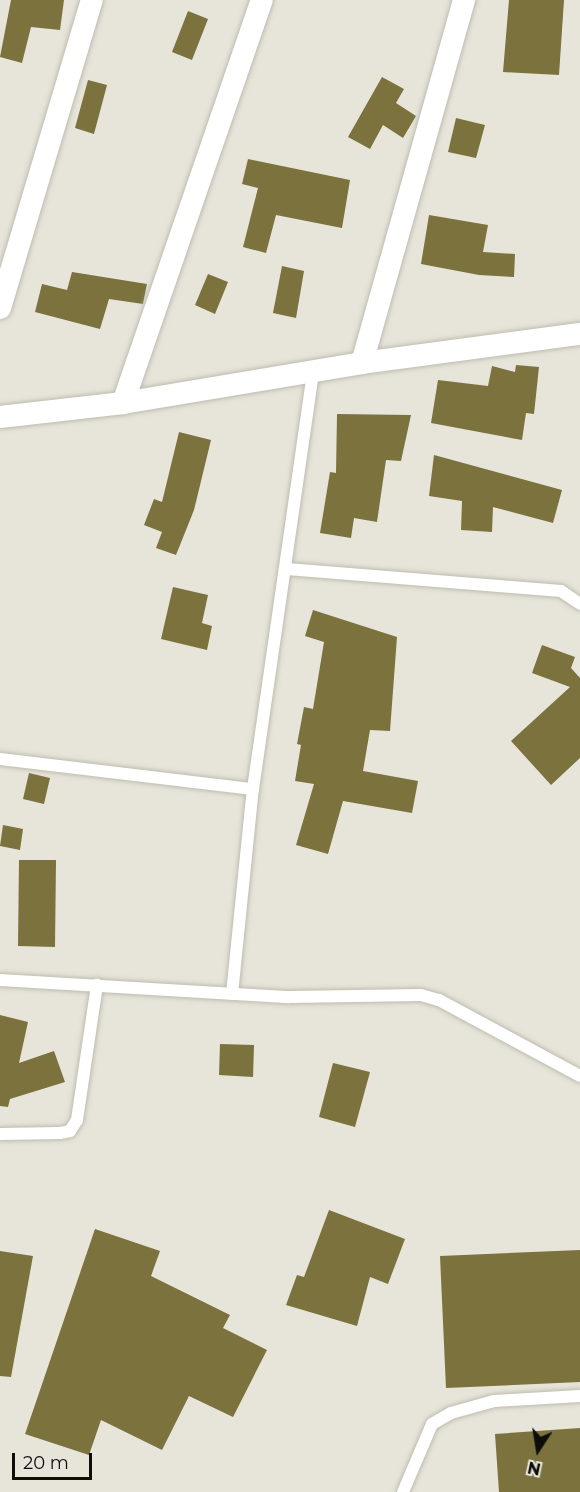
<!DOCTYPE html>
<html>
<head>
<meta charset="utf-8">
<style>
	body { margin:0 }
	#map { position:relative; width:580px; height:1492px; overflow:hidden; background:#e7e5d9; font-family:Montserrat,sans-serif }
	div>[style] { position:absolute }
	.building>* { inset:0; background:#7b723e }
	.roads { filter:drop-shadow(0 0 2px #bebcb0) drop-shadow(0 0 2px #bebcb0) }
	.service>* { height:12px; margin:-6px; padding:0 6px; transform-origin:6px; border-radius:6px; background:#fff }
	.minor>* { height:22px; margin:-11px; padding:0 11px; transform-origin:11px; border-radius:11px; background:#fff }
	span { translate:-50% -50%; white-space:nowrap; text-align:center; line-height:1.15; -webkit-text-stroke:4.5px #e7e5d9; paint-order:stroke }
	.north { position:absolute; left:508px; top:1420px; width:60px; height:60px; -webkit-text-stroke:4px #e7e5d9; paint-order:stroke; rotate:192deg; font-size:16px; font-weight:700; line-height:24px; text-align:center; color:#0e0d09 }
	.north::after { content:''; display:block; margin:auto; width:21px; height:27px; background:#0e0d09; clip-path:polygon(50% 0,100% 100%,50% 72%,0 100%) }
	.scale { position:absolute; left:12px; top:1453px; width:80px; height:27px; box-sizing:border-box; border:3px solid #0e0d09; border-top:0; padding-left:8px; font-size:18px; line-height:21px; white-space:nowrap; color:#0e0d09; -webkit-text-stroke:4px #e7e5d9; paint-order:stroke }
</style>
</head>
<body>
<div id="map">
	<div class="building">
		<i style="clip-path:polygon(11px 0,64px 0,60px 30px,31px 27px,22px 63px,0 57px)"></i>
		<i style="clip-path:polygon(509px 0,564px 0,559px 75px,503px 72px)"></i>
		<i style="clip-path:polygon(188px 11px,208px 19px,192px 60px,172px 52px)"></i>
		<i style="clip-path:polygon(382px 77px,404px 89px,396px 103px,416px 116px,403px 138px,383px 125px,370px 149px,348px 137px)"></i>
		<i style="clip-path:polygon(88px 80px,107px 85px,94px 134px,75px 128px)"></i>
		<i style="clip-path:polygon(456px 118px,485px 125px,476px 158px,448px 152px)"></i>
		<i style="clip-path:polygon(248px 159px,350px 180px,342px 228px,276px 215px,266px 253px,243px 247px,258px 188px,242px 184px)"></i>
		<i style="clip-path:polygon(429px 215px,488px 225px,483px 252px,515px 254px,514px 277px,479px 275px,421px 264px)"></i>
		<i style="clip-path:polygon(282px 266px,304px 271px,296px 318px,273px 313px)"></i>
		<i style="clip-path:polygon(72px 272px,147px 284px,143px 304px,109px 299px,100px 329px,35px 312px,42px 284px,67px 290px)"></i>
		<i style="clip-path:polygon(208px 274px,228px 282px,215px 314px,195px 305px)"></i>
		<i style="clip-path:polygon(516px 365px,539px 367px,534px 414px,526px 413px,522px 440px,431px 423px,438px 380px,488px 386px,492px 366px,515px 372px)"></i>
		<i style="clip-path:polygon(337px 414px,411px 415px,401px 461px,386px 460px,377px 522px,354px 518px,351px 538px,320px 533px,330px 472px,336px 473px)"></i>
		<i style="clip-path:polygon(179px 432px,211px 440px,194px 510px,176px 555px,156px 548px,162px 532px,144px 525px,154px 499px,162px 502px)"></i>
		<i style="clip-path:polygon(434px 455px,562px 490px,553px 523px,493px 507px,492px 532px,461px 530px,462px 501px,429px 496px)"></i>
		<i style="clip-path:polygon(173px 587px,208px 595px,202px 623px,212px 626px,207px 650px,161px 639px)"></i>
		<i style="clip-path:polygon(313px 610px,397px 637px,390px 731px,370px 730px,363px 771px,418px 781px,412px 813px,343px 801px,328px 854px,296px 845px,314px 784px,295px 781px,301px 745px,297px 744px,304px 707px,313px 709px,324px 642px,305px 636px)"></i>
		<i style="clip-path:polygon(542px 645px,575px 657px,571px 668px,580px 678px,580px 758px,551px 785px,511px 741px,570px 687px,532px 673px)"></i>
		<i style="clip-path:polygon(29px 773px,50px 778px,44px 804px,23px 799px)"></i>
		<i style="clip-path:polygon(3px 825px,23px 829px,20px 850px,0 846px)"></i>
		<i style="clip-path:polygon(19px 860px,56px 860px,55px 947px,18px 946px)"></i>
		<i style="clip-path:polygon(0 1015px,28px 1022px,19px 1063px,54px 1051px,65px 1082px,10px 1099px,8px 1107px,0 1106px)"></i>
		<i style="clip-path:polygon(220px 1044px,254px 1045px,253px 1077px,219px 1075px)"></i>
		<i style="clip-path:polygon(333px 1063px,370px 1072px,355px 1127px,319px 1117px)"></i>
		<i style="clip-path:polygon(329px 1210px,405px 1239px,388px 1284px,370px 1277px,357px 1326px,286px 1305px,297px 1275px,304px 1277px)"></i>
		<i style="clip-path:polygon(95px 1229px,160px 1251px,151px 1276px,230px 1315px,223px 1328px,267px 1350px,233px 1417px,189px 1396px,162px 1450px,101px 1420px,89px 1455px,25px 1434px)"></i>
		<i style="clip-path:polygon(580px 1250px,580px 1382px,446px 1388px,440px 1256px)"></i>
		<i style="clip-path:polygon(0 1251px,33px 1256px,11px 1377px,0 1376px)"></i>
		<i style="clip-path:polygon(580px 1428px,580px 1492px,499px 1492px,495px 1434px)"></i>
	</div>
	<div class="roads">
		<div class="service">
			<i style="left:287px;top:569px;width:275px;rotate:4.6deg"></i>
			<i style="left:561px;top:591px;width:23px;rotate:34deg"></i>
			<i style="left:0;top:759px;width:255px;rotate:6.8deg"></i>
			<i style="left:0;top:980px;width:290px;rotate:3.4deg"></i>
			<i style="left:290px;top:997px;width:131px;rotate:-0.9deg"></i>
			<i style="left:421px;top:995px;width:19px;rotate:16deg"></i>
			<i style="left:439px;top:1000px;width:160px;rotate:28.3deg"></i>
			<i style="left:232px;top:994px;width:206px;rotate:-84.2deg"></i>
			<i style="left:253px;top:789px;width:422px;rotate:-81.8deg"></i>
			<i style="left:0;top:1134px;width:60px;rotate:-1deg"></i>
			<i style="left:60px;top:1133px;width:10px;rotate:-11deg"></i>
			<i style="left:70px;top:1131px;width:13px;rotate:-58deg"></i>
			<i style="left:77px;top:1120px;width:137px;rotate:-81.6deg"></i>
			<i style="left:403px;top:1492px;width:74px;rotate:-66.9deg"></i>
			<i style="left:432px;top:1424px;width:22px;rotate:-30deg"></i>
			<i style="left:451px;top:1413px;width:45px;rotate:-15.6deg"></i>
			<i style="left:494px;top:1401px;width:86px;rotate:-3.3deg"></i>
		</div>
		<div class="minor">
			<i style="left:0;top:308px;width:321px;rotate:-73.4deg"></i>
			<i style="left:362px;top:363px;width:377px;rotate:-74.3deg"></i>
			<i style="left:123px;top:403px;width:426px;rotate:-71deg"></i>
			<i style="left:0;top:417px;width:124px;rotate:-6.5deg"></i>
			<i style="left:123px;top:403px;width:242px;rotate:-9.5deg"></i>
			<i style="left:362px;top:363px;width:220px;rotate:-7.6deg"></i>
		</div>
	</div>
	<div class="north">N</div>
	<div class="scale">20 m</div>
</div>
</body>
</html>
